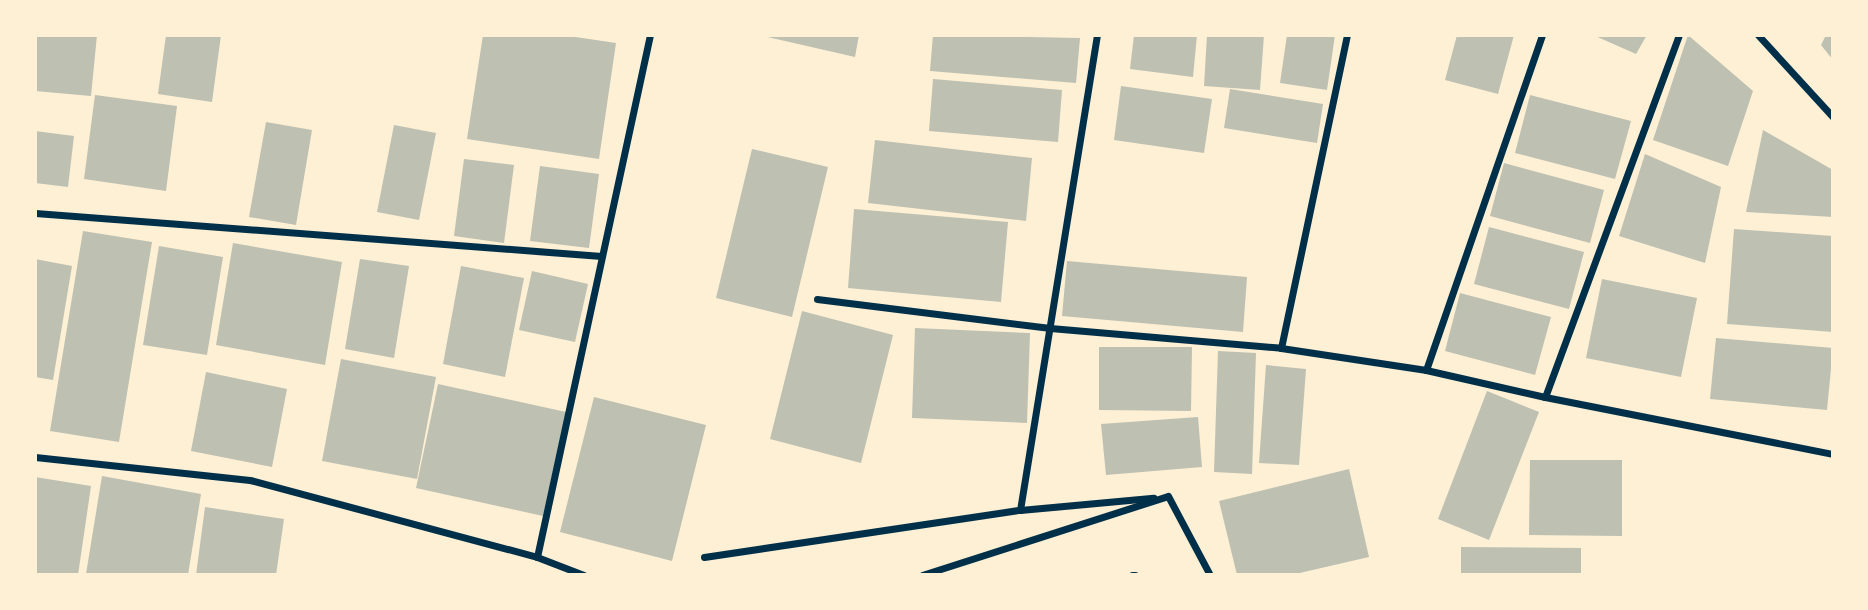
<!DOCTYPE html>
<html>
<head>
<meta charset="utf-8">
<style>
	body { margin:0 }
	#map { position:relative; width:1868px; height:610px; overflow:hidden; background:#fdf0d5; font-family:"PT Sans Narrow",sans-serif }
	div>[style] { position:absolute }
	.building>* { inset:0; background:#bec0b2 }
	.minor>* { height:7px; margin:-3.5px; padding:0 3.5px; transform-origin:3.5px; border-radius:3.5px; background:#003049 }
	span { translate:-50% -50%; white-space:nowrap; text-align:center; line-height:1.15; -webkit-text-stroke:7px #fdf0d5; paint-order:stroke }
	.frame { position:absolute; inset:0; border:37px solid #fdf0d5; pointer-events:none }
</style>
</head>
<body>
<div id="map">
	<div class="building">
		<i style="clip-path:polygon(35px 35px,97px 35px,91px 96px,35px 91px)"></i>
		<i style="clip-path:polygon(166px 35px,221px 35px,212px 102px,158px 94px)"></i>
		<i style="clip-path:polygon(483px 35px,562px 35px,616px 43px,599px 159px,467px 139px)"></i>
		<i style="clip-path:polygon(759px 35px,859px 35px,855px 57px)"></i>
		<i style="clip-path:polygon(933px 35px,1080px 38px,1076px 83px,930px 71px)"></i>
		<i style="clip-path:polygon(1134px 35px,1197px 35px,1193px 77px,1130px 69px)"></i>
		<i style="clip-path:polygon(1207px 35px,1264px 35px,1260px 90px,1204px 86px)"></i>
		<i style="clip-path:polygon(1287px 35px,1335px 35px,1327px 90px,1280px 83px)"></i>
		<i style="clip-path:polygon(1457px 35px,1514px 35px,1498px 94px,1445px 80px)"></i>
		<i style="clip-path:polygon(1593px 35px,1647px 35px,1636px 54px)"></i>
		<i style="clip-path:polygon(1688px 35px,1753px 91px,1728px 166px,1653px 140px)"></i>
		<i style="clip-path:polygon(1826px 35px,1833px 35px,1833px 60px,1821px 45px)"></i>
		<i style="clip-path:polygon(933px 79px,1062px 90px,1058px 142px,929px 131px)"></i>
		<i style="clip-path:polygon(1121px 86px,1212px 99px,1204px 153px,1114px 140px)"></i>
		<i style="clip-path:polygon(1230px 89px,1323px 104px,1317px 143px,1224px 128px)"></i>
		<i style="clip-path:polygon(95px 95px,177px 106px,166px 191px,84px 179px)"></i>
		<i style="clip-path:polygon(1530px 95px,1631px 121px,1615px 179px,1515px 153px)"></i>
		<i style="clip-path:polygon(266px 122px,312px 130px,296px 225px,249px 217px)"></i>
		<i style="clip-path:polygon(394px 125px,436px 133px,419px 220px,377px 212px)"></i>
		<i style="clip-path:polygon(1763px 130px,1833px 170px,1833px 217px,1746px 212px)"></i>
		<i style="clip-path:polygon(35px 131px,74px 136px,68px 187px,35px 183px)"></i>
		<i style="clip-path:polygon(875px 140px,1032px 158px,1026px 221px,868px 203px)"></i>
		<i style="clip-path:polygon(752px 149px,828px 167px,792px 317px,716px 298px)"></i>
		<i style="clip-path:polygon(1645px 154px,1721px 187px,1705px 263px,1619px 236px)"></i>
		<i style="clip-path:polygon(464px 159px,514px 165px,504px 243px,454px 236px)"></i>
		<i style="clip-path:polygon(1504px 163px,1604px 190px,1590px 243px,1490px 216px)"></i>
		<i style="clip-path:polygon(540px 166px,599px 174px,589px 248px,530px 241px)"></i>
		<i style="clip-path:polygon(854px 209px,1008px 222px,1001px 302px,848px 288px)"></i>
		<i style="clip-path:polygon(1489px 227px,1584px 252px,1569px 309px,1474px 284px)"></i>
		<i style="clip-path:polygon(1734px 229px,1833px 236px,1833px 332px,1727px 324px)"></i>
		<i style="clip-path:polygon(83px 231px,152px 242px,119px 442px,50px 431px)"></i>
		<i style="clip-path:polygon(233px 243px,342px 262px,325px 365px,216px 345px)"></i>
		<i style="clip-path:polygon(159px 246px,223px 257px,207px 355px,143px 345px)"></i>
		<i style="clip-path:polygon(35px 259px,72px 266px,53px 380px,35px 377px)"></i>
		<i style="clip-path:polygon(360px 259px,409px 266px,394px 358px,345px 349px)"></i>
		<i style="clip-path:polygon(1067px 261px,1247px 277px,1243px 332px,1062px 316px)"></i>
		<i style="clip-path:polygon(461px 266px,524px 278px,505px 377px,443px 364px)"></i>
		<i style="clip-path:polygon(532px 271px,588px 284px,575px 342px,519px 330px)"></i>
		<i style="clip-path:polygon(1602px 279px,1697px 298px,1681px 377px,1586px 358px)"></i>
		<i style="clip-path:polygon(1460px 293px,1551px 317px,1535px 375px,1445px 351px)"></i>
		<i style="clip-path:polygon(802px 311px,893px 335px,861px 463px,770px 439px)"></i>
		<i style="clip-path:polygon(915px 328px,1030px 333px,1027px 423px,912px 418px)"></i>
		<i style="clip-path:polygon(1716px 338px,1833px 348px,1827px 410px,1710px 399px)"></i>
		<i style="clip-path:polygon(1099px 347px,1192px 347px,1191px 411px,1099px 410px)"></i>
		<i style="clip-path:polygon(1218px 351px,1256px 353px,1252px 474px,1214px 472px)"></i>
		<i style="clip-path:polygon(341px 359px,436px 377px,417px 479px,322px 461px)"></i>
		<i style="clip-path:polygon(1266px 365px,1306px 369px,1299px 465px,1259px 463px)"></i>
		<i style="clip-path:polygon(206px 372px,287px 389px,272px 467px,191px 451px)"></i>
		<i style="clip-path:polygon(438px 384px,566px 412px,543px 516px,416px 488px)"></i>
		<i style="clip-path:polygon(1487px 391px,1539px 412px,1489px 540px,1438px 519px)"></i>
		<i style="clip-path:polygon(594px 397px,706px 425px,672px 561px,560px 532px)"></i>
		<i style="clip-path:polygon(1198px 417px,1202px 467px,1106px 475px,1101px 424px)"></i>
		<i style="clip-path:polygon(1530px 460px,1622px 460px,1622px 536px,1529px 535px)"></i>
		<i style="clip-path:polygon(1349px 469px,1369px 557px,1291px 575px,1237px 575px,1219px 501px)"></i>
		<i style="clip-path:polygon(102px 476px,201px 494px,188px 575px,86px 574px)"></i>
		<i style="clip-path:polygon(35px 477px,91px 486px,78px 575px,35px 575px)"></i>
		<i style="clip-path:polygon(205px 507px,284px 519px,276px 575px,196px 575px)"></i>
		<i style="clip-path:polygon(1461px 547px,1581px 548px,1581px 575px,1461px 575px)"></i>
	</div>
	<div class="minor">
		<i style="left:1758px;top:35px;width:111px;rotate:47.6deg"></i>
		<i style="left:35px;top:213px;width:568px;rotate:4.34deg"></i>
		<i style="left:817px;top:299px;width:235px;rotate:7.1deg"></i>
		<i style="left:1050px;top:328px;width:232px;rotate:4.9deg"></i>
		<i style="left:1281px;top:348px;width:147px;rotate:8.6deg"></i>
		<i style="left:1426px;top:370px;width:122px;rotate:12.8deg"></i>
		<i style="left:1545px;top:397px;width:294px;rotate:11.2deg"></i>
		<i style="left:1281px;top:348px;width:320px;rotate:-78.1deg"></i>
		<i style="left:1426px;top:370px;width:355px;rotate:-70.9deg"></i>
		<i style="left:1545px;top:397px;width:386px;rotate:-69.7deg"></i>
		<i style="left:35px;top:457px;width:216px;rotate:6.1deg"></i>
		<i style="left:250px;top:480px;width:297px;rotate:15deg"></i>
		<i style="left:537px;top:557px;width:50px;rotate:21deg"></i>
		<i style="left:1168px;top:496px;width:89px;rotate:62deg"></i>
		<i style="left:1020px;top:510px;width:134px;rotate:-5.2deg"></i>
		<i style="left:537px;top:557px;width:534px;rotate:-77.79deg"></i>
		<i style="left:704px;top:557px;width:319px;rotate:-8.5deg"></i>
		<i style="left:1020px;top:510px;width:481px;rotate:-80.8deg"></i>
		<i style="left:922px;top:575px;width:258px;rotate:-17.8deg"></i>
		<i style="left:1132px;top:575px;width:3px"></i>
	</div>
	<div class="frame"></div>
</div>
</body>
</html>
